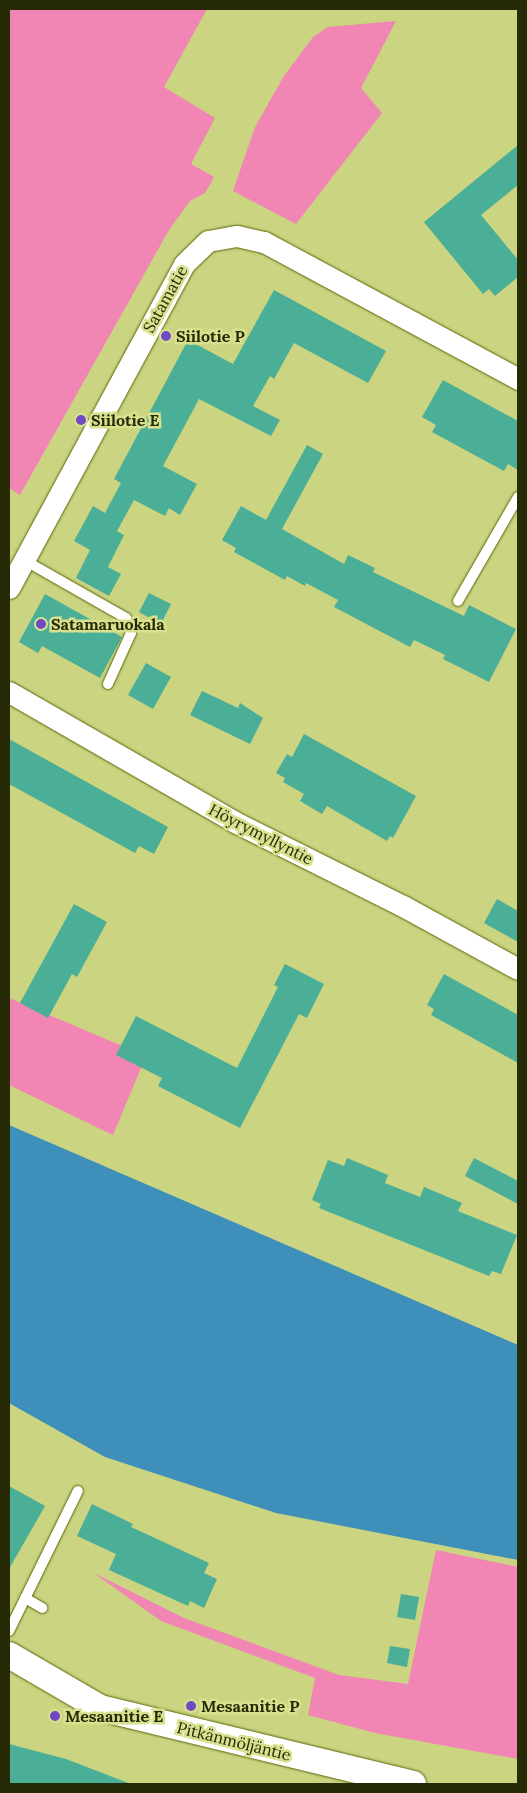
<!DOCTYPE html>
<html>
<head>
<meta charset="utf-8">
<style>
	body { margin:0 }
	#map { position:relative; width:527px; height:1793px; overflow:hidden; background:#cad481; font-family:Lora,serif }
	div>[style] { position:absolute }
	.green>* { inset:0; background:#f185b3 }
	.water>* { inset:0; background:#3e8fb9 }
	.building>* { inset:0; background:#4bae96 }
	.roads { filter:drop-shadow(0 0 1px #5e6507) drop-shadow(0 0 1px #5e6507) }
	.service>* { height:10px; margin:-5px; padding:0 5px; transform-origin:5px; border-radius:5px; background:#fff }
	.minor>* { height:21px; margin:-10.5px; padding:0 10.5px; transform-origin:10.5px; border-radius:10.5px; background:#fff }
	.tertiary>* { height:26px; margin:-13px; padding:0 13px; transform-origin:13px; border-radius:13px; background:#fff }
	.dots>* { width:14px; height:14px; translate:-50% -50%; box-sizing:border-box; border:2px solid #d7e18e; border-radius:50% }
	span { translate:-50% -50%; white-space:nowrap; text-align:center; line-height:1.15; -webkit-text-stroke:5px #d7e18e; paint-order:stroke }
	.street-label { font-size:16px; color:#272a07 }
	.poi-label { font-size:16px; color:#272a07; font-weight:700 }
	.left { translate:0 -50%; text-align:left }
	.frame { position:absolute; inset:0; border:10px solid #272a07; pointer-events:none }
</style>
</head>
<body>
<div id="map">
	<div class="green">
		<i style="clip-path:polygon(9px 9px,207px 9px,164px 87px,215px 118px,191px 164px,214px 177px,205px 193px,190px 201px,169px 230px,20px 495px,9px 488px)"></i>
		<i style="clip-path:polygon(396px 21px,361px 88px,382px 113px,296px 224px,233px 191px,255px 127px,284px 76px,313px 37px,328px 27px)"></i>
		<i style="clip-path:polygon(9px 998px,146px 1056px,113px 1135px,9px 1085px)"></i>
		<i style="clip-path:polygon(436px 1550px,518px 1567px,518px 1759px,375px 1733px,308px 1715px,315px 1678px,161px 1621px,94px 1573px,184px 1618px,339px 1675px,408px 1684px)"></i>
	</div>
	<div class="water">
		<i style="clip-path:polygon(9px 1125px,518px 1345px,518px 1560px,276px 1513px,105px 1457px,9px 1403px)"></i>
	</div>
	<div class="building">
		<i style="clip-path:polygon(518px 145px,518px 185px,481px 215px,518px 260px,518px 277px,495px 296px,489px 289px,483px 294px,424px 222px)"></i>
		<i style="clip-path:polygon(274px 290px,386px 351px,368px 383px,294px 343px,274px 379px,270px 376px,253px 406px,280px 420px,271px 436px,199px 399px,163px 466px,197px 484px,180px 515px,169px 508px,165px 516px,134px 500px,117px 531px,124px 535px,108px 567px,121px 574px,109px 596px,76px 578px,90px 550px,74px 541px,93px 506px,105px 513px,121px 483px,114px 479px,188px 340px,233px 364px)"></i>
		<i style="clip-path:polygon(443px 380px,518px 421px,518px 470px,508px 464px,504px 471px,432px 432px,436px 425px,422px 417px)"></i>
		<i style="clip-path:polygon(307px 445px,323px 454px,282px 529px,344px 564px,348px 555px,375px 568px,373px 572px,464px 616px,469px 605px,516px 629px,489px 682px,443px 659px,445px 655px,414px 640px,410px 647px,334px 607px,338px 600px,306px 583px,305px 586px,287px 576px,285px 580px,234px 552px,236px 548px,222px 540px,241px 506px,266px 520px)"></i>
		<i style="clip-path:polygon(149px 593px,171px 604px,161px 624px,139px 612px)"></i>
		<i style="clip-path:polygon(45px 594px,122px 637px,100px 678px,42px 646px,38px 653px,19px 642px)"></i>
		<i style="clip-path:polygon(146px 663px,171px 677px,153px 709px,128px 695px)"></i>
		<i style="clip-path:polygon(202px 691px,238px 708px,240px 703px,263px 718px,250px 744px,190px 715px)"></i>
		<i style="clip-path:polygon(304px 734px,416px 796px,393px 838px,390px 836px,387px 841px,327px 806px,322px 814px,300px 801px,304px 794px,283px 782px,285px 778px,276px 773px,287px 754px,292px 757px)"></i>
		<i style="clip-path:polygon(9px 739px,168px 827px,154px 854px,139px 846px,135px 853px,9px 784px)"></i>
		<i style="clip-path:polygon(497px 899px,518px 911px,518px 942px,484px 923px)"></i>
		<i style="clip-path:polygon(74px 904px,107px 922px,77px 977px,72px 974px,48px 1018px,20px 1003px)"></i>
		<i style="clip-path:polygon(285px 964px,324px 984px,307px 1018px,299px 1014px,240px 1128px,158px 1086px,162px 1078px,116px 1055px,136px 1016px,237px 1068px,278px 987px,274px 985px)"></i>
		<i style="clip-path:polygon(444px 974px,518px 1015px,518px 1063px,431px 1015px,434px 1009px,427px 1005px)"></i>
		<i style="clip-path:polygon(347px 1158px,388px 1175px,385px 1183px,420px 1197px,424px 1187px,462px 1203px,458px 1211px,517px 1235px,501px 1274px,492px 1271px,489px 1276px,319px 1208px,321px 1204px,312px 1200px,328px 1160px,344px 1166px)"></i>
		<i style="clip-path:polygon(474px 1158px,518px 1181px,518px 1204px,465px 1176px)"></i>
		<i style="clip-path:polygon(9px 1486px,45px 1506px,9px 1569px)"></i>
		<i style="clip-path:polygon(92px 1504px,133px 1524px,131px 1527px,209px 1563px,204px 1573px,217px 1579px,204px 1608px,190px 1601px,188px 1606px,109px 1570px,116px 1554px,77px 1536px)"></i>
		<i style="clip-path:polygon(401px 1594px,419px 1597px,415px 1620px,397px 1617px)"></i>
		<i style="clip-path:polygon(390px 1646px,410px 1649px,407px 1667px,387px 1663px)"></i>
		<i style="clip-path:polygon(9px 1744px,66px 1759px,131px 1784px,9px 1784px)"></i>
	</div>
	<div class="roads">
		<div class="service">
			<i style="left:24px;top:560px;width:117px;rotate:29.6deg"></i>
			<i style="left:126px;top:618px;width:16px;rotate:72deg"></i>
			<i style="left:131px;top:633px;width:56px;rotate:114.3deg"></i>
			<i style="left:458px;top:601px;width:120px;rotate:-60deg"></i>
			<i style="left:25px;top:1598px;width:20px;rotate:30deg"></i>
			<i style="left:9px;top:1631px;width:156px;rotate:-63.8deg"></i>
		</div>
		<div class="minor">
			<i style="left:9px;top:588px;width:368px;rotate:-61.6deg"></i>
			<i style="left:184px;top:264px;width:33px;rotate:-44deg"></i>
			<i style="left:208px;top:241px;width:29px;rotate:-10deg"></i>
			<i style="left:237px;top:236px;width:28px;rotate:13deg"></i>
			<i style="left:264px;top:242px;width:289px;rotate:28.3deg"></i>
			<i style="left:9px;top:692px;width:261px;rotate:29.9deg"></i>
			<i style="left:235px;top:822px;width:188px;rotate:26.6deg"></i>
			<i style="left:403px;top:906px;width:131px;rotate:28.7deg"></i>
		</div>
		<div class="tertiary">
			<i style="left:9px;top:1655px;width:105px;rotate:30.2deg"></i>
			<i style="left:100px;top:1708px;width:322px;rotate:13.6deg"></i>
		</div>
	</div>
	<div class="dots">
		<i style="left:166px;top:336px;background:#7149c2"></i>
		<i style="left:81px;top:420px;background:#7149c2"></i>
		<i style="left:41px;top:624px;background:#7149c2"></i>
		<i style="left:191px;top:1706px;background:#7149c2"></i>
		<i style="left:55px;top:1716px;background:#7149c2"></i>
	</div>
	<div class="street-label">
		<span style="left:165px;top:299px;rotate:-61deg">Satamatie</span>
		<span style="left:261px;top:834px;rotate:27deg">Höyrymyllyntie</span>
		<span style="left:234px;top:1741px;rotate:14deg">Pitkänmöljäntie</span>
	</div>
	<div class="poi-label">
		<span class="left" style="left:176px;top:336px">Siilotie P</span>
		<span class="left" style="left:91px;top:420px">Siilotie E</span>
		<span class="left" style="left:51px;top:624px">Satamaruokala</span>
		<span class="left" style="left:201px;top:1706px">Mesaanitie P</span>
		<span class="left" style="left:65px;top:1716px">Mesaanitie E</span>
	</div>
	<div class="frame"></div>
</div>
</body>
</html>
